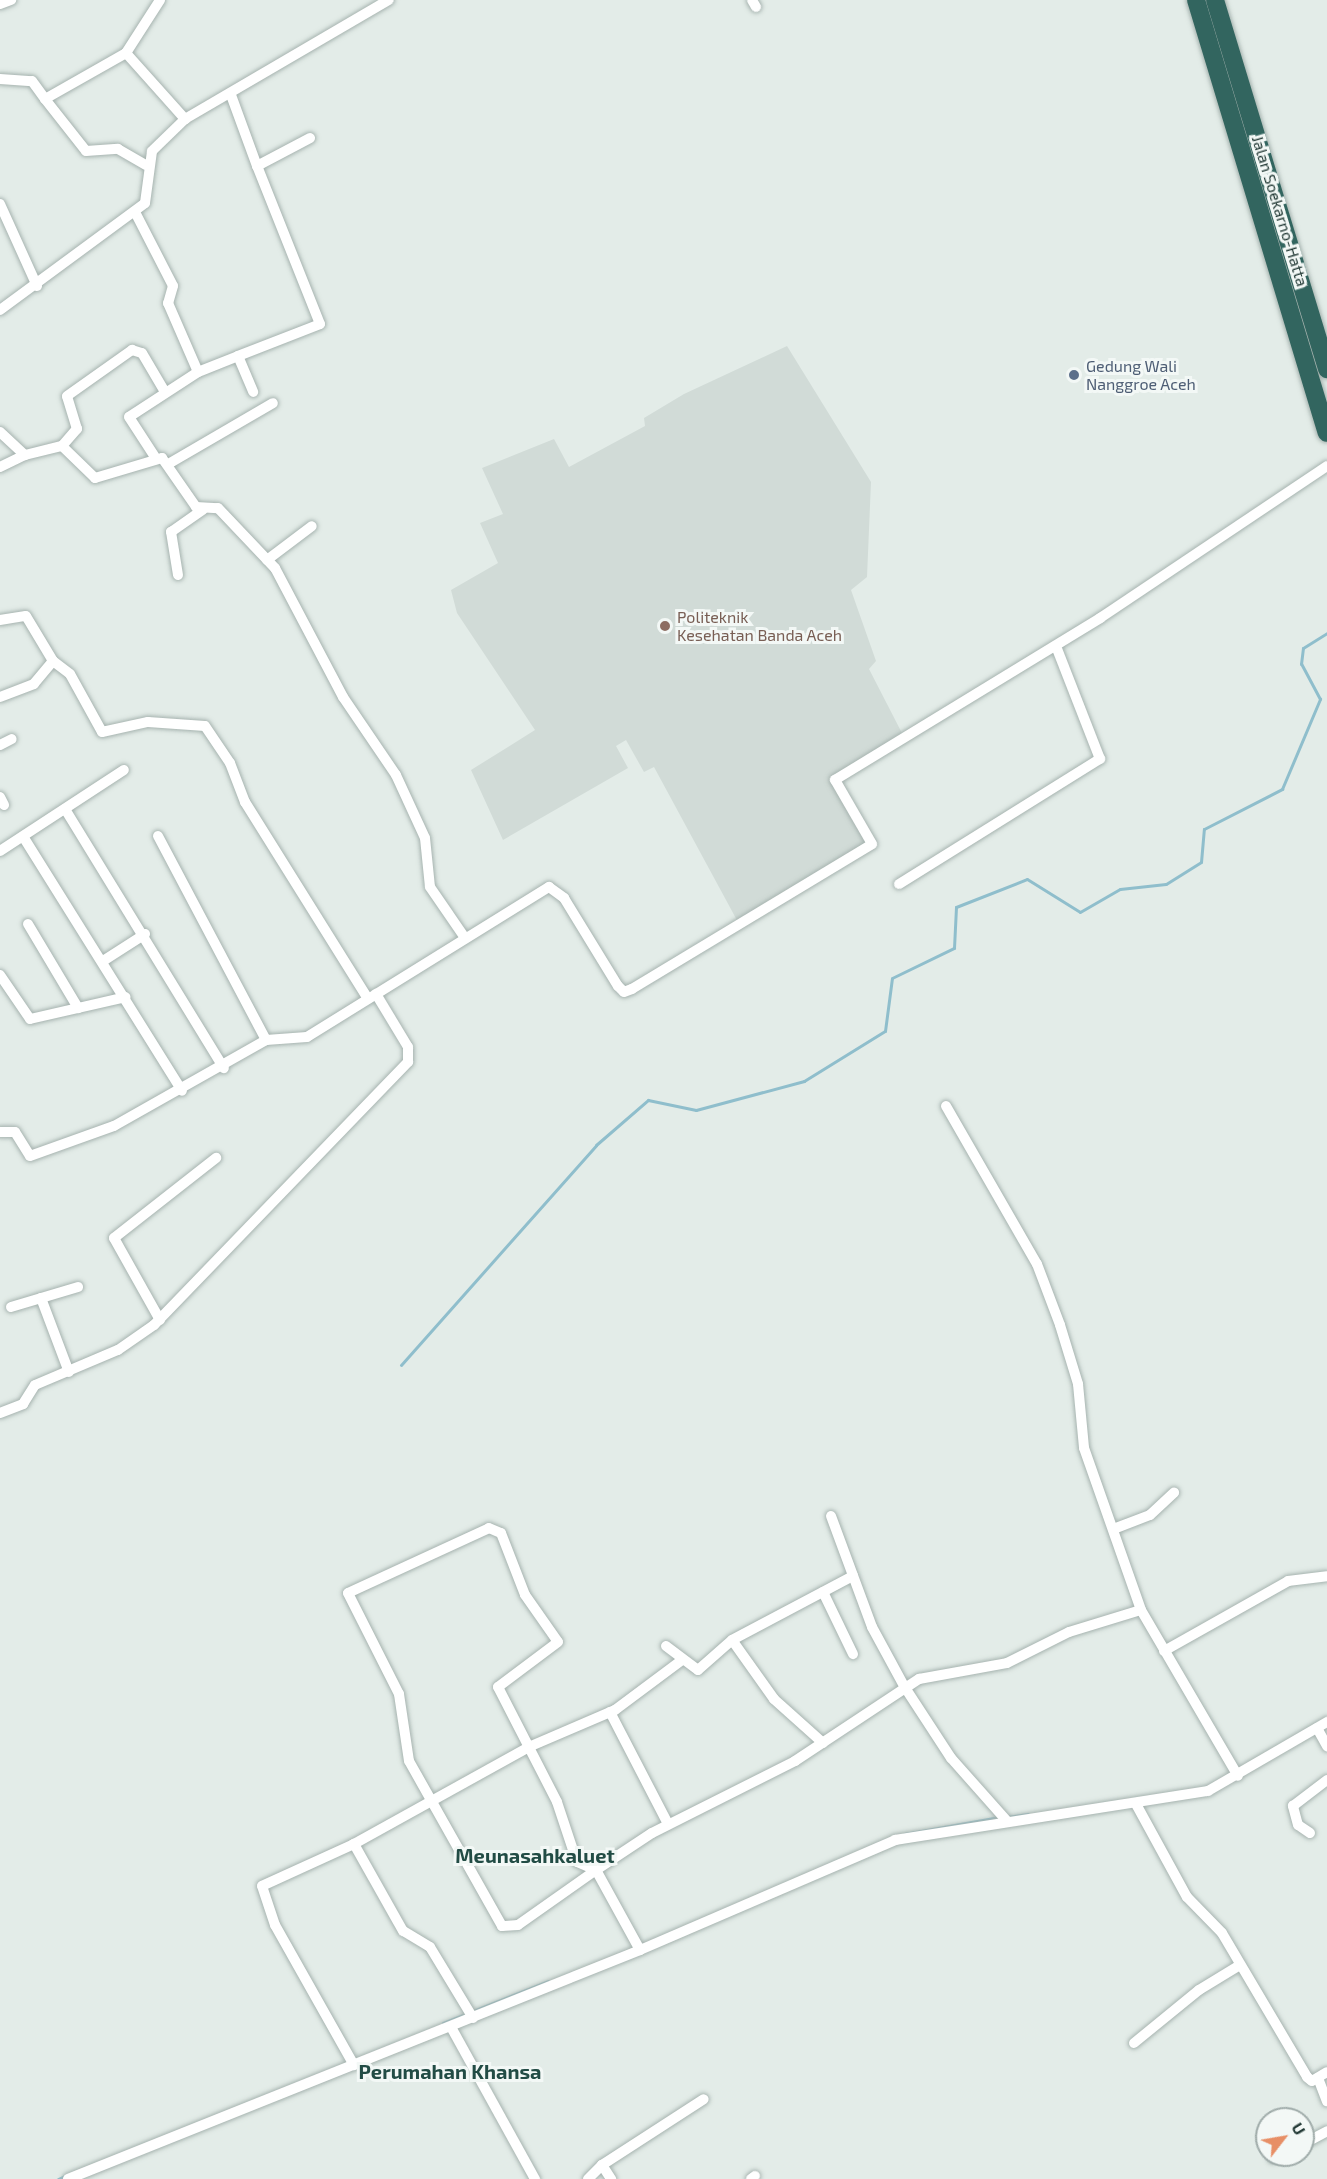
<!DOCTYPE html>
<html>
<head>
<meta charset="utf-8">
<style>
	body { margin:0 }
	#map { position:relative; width:1327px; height:2179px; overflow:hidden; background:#e3ece8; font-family:"Exo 2",sans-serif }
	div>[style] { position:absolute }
	.built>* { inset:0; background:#d1dbd7 }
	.stream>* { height:3px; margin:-1.5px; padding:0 1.5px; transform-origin:1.5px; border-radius:1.5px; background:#8fbecc }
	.roads { filter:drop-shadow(0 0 2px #a6b3af) drop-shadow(0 0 2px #a6b3af) }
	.street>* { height:10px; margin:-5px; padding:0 5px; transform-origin:5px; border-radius:5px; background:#fff }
	.highway>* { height:18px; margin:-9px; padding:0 9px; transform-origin:9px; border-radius:9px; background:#32655f }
	.dots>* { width:16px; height:16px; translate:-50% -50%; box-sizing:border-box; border:3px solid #f3f8f6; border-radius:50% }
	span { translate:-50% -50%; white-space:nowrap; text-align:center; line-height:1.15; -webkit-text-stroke:6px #f3f8f6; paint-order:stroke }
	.street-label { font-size:16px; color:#243b37 }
	.service-label { font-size:16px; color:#4e5e75 }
	.left { translate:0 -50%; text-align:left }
	.education-label { font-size:16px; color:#785e54 }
	.quarter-label { font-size:20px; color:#224c45; font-weight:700 }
	.north { position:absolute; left:1255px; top:2107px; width:60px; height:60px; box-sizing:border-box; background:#f3f8f6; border:2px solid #a0acaa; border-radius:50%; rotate:59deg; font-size:16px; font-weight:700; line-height:24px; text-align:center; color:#243b37 }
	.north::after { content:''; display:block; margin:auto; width:21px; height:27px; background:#e78f66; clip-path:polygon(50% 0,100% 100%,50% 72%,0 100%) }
</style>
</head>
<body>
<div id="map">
	<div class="built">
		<i style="clip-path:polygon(787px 346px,871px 482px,867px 577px,851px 590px,876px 661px,869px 669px,904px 737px,831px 782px,872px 848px,739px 924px,654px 767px,644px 772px,626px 740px,616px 746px,628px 768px,503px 840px,471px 770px,535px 730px,457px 613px,451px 590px,498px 563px,480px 523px,503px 514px,482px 468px,554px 439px,569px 467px,645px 426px,644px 418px,684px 394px)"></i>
	</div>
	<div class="stream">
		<i style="left:401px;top:1365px;width:294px;rotate:-48.4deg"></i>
		<i style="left:596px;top:1145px;width:69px;rotate:-40.9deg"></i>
		<i style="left:648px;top:1100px;width:49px;rotate:11.8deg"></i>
		<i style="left:696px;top:1110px;width:112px;rotate:-15deg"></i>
		<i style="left:804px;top:1081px;width:95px;rotate:-31.7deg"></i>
		<i style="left:885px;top:1031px;width:53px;rotate:-82.5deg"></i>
		<i style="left:892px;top:978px;width:69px;rotate:-25.8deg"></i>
		<i style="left:954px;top:948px;width:41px;rotate:-87.2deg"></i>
		<i style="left:956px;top:907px;width:76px;rotate:-21.5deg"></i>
		<i style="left:1027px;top:879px;width:62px;rotate:31.9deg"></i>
		<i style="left:1080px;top:912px;width:46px;rotate:-29.9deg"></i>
		<i style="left:1120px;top:889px;width:46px;rotate:-6.2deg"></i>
		<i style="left:1166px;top:884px;width:41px;rotate:-32.2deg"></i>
		<i style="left:1201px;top:862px;width:33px;rotate:-85deg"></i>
		<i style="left:1204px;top:829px;width:88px;rotate:-27.1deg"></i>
		<i style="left:1282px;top:789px;width:98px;rotate:-67.1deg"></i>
		<i style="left:1320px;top:699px;width:40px;rotate:-118deg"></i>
		<i style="left:1301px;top:664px;width:16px;rotate:-83deg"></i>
		<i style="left:1303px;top:648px;width:28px;rotate:-32deg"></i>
		<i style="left:1007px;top:1817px;width:21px;rotate:-8deg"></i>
		<i style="left:904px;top:1834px;width:97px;rotate:-10.1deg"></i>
		<i style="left:443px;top:2023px;width:113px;rotate:-21.8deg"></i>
		<i style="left:58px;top:2179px;width:10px;rotate:-24deg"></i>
	</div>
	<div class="roads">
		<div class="street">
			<i style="left:752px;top:0;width:8px;rotate:60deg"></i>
			<i style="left:0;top:4px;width:12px;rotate:-20deg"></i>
			<i style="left:126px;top:53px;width:63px;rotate:-57.3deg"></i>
			<i style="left:0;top:79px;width:32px;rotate:4deg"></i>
			<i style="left:32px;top:81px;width:22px;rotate:54deg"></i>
			<i style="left:45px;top:99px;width:93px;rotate:-29.6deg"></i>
			<i style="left:126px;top:53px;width:89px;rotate:48.2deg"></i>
			<i style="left:231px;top:95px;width:76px;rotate:69.9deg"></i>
			<i style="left:257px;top:166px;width:60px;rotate:-27.8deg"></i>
			<i style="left:45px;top:99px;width:66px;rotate:51.7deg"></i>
			<i style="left:86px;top:151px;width:32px;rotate:-4deg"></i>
			<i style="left:118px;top:149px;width:32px;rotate:30deg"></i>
			<i style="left:0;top:204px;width:90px;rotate:65.7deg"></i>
			<i style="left:135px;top:212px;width:83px;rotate:62.8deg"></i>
			<i style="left:173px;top:286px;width:18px;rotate:106deg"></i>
			<i style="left:168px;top:303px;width:75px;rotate:66.5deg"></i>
			<i style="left:198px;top:372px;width:82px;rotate:146.9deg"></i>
			<i style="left:129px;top:417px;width:48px;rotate:57deg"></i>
			<i style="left:0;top:310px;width:180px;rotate:-36.4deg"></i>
			<i style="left:145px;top:203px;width:52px;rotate:-82.3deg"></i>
			<i style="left:152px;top:151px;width:46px;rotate:-44.1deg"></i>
			<i style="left:185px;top:119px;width:236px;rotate:-30.3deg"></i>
			<i style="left:238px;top:356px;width:88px;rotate:-21.3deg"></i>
			<i style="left:320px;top:324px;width:170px;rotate:-111.7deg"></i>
			<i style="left:198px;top:372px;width:43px;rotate:-21.8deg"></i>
			<i style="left:238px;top:356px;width:39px;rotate:67deg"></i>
			<i style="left:0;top:432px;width:34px;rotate:43deg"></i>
			<i style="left:25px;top:455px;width:38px;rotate:-14deg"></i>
			<i style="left:62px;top:446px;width:46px;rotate:44.1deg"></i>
			<i style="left:95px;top:478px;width:70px;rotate:-16.6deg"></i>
			<i style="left:162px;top:458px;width:60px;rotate:55.2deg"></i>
			<i style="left:196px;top:507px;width:22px;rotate:3deg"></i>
			<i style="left:218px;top:508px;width:83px;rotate:46.5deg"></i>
			<i style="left:275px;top:568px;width:146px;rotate:62.2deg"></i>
			<i style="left:343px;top:697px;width:94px;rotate:55.8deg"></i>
			<i style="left:396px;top:775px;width:69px;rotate:65.3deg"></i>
			<i style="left:425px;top:838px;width:49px;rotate:84.2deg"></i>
			<i style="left:430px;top:887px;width:62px;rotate:55.5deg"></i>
			<i style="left:62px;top:446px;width:23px;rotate:-49deg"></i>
			<i style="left:77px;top:429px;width:34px;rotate:-107deg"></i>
			<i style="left:67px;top:396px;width:80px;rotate:-35.3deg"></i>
			<i style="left:132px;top:350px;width:10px;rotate:17deg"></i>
			<i style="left:142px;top:353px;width:45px;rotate:59.5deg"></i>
			<i style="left:170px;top:463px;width:119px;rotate:-30.2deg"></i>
			<i style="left:0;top:467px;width:28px;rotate:-26deg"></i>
			<i style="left:267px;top:560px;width:56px;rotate:-37.1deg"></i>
			<i style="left:178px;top:575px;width:44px;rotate:-99.2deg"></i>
			<i style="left:171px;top:532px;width:39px;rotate:-35deg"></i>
			<i style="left:0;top:620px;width:26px;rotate:-9deg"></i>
			<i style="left:26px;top:616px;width:52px;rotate:59deg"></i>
			<i style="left:53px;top:661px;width:30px;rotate:130deg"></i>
			<i style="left:34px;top:684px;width:36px;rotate:159deg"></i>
			<i style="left:53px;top:661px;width:21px;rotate:37deg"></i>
			<i style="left:70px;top:674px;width:66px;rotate:61.1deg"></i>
			<i style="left:102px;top:732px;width:47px;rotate:-12.3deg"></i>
			<i style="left:148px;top:722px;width:57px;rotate:4deg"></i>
			<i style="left:205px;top:726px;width:45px;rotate:56deg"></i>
			<i style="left:230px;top:763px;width:42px;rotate:69deg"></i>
			<i style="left:245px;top:802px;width:232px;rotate:58deg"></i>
			<i style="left:0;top:745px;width:13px;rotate:-27deg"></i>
			<i style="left:0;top:797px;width:9px;rotate:63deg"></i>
			<i style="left:65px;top:809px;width:304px;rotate:58.5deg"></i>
			<i style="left:158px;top:836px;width:231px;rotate:62.1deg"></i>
			<i style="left:24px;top:838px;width:298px;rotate:58deg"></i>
			<i style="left:0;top:851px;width:148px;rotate:-33.2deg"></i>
			<i style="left:899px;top:884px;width:237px;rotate:-31.9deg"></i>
			<i style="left:1100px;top:759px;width:121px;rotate:-111.3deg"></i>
			<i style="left:28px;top:924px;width:98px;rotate:59.2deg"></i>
			<i style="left:103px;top:961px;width:50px;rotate:-32.7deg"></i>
			<i style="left:0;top:975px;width:53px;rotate:55.7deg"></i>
			<i style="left:30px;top:1019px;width:98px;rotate:-12.9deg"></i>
			<i style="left:946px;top:1106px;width:182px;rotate:60.1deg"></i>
			<i style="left:1037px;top:1264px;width:65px;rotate:69.3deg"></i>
			<i style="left:1060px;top:1325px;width:62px;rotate:73deg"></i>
			<i style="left:1078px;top:1384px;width:64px;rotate:84.6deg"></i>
			<i style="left:1084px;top:1448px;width:172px;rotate:70.6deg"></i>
			<i style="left:1141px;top:1610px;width:192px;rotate:59.7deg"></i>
			<i style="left:0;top:1132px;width:15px"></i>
			<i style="left:15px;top:1132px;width:28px;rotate:58deg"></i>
			<i style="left:30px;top:1156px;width:89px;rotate:-19.7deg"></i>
			<i style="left:114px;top:1126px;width:175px;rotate:-29.5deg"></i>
			<i style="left:266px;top:1040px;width:41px;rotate:-4.2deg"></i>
			<i style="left:307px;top:1037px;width:285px;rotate:-31.8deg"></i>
			<i style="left:549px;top:887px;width:19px;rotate:36deg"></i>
			<i style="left:564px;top:898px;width:103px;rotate:58.5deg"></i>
			<i style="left:618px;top:986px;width:8px;rotate:45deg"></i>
			<i style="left:624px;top:992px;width:9px;rotate:-21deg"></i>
			<i style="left:632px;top:989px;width:280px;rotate:-31.1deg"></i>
			<i style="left:872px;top:844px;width:74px;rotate:-120deg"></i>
			<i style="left:835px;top:780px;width:311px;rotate:-31.4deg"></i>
			<i style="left:1100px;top:618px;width:273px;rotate:-33.8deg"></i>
			<i style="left:41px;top:1298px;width:79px;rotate:69.3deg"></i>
			<i style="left:11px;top:1307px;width:70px;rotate:-16.6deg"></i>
			<i style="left:160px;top:1320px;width:94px;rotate:-119.3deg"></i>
			<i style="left:114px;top:1238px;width:130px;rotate:-38.1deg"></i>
			<i style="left:0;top:1413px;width:25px;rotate:-21deg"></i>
			<i style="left:23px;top:1404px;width:22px;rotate:-58deg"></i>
			<i style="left:35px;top:1385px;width:90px;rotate:-22.9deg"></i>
			<i style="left:118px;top:1350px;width:44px;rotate:-34.8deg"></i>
			<i style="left:154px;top:1325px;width:366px;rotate:-46deg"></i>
			<i style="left:408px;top:1062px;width:15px;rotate:-90deg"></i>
			<i style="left:408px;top:1047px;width:62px;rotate:-121.1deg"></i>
			<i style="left:831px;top:1516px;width:118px;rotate:69.7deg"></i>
			<i style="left:872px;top:1627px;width:67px;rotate:61.5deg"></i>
			<i style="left:904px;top:1686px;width:86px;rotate:56.9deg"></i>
			<i style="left:951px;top:1758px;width:84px;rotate:48.4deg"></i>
			<i style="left:1116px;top:1528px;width:36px;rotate:-21deg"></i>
			<i style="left:1150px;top:1515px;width:33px;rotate:-43deg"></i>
			<i style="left:823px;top:1592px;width:69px;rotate:64.2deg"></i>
			<i style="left:666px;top:1646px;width:40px;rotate:37deg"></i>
			<i style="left:698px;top:1670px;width:45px;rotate:-41.4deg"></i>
			<i style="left:1164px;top:1651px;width:142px;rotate:-29.4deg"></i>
			<i style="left:1288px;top:1581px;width:39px;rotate:-7deg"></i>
			<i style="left:610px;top:1712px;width:126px;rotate:62.6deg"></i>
			<i style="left:1317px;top:1728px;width:21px;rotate:61deg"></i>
			<i style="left:823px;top:1743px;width:66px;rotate:-138.1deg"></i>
			<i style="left:774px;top:1699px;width:72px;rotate:-125.4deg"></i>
			<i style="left:732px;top:1640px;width:137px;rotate:-27.9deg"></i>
			<i style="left:1136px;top:1804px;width:106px;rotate:61.3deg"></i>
			<i style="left:1187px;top:1897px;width:50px;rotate:45.8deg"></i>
			<i style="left:1222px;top:1933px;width:167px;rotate:59.4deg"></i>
			<i style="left:1307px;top:2077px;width:6px;rotate:39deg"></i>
			<i style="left:1312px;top:2081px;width:17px;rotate:-31deg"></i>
			<i style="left:1310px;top:1833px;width:14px;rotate:-146deg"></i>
			<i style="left:1298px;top:1825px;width:20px;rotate:-105deg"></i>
			<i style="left:1293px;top:1806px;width:43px;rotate:-37.4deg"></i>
			<i style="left:354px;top:1844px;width:101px;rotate:155.5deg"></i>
			<i style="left:262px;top:1886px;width:41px;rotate:71.6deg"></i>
			<i style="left:275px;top:1925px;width:161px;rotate:60.6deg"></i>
			<i style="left:640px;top:1950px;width:91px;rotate:-118.8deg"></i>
			<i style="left:596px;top:1870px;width:95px;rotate:144.8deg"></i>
			<i style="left:518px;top:1925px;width:16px;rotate:176deg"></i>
			<i style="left:502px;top:1926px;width:189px;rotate:-119.4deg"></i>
			<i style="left:409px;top:1761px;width:68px;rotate:-98.5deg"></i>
			<i style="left:399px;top:1694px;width:113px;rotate:-116.8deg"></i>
			<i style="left:348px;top:1593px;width:155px;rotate:-24.7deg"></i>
			<i style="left:489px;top:1528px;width:13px;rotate:23deg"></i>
			<i style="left:501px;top:1533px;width:66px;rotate:68.8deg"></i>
			<i style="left:525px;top:1595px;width:57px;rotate:54.9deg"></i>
			<i style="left:558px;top:1642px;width:75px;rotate:143.1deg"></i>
			<i style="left:498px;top:1687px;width:129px;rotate:62.8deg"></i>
			<i style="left:557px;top:1802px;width:63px;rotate:71.6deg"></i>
			<i style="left:577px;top:1862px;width:21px;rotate:23deg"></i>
			<i style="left:596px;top:1870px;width:67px;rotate:-33.5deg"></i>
			<i style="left:652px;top:1833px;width:160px;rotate:-26.7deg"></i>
			<i style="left:795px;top:1761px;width:149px;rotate:-33.5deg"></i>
			<i style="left:919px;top:1679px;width:89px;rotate:-10.3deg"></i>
			<i style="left:1007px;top:1663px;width:69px;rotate:-26.6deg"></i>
			<i style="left:1069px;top:1632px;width:75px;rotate:-17deg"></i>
			<i style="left:473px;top:2018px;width:83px;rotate:-121.2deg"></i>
			<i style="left:430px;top:1947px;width:31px;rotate:-149deg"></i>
			<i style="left:403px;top:1931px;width:100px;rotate:-119.4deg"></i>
			<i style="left:354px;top:1844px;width:202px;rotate:-29deg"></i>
			<i style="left:531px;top:1746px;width:91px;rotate:-23.2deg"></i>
			<i style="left:615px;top:1710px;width:84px;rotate:-36.7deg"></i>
			<i style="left:451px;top:2027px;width:174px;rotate:61.1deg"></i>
			<i style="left:1134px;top:2043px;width:84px;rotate:-39.2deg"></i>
			<i style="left:1199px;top:1990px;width:48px;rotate:-31.4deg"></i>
			<i style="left:1318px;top:2078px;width:25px;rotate:69deg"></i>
			<i style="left:1303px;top:2144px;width:27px;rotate:-28deg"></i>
			<i style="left:1273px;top:2158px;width:6px;rotate:-31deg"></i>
			<i style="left:602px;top:2165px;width:121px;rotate:-32.9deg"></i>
			<i style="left:68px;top:2179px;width:616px;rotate:-21.82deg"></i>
			<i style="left:640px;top:1950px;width:278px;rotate:-23.3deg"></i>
			<i style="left:895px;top:1840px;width:317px;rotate:-8.9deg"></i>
			<i style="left:1208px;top:1791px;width:138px;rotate:-30.1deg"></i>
			<i style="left:588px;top:2179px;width:20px;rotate:-45deg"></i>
			<i style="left:602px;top:2165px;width:17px;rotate:57deg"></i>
			<i style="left:751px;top:2179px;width:5px;rotate:-37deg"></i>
		</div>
		<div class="highway">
			<i style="left:1196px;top:0;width:452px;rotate:73.2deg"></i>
			<i style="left:1215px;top:0;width:386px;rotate:73.1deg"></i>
		</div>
	</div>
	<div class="dots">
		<i style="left:1074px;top:375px;background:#5c6f8a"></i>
		<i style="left:665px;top:626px;background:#8d6e63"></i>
	</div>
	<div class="street-label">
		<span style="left:1280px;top:211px;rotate:73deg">Jalan Soekarno-Hatta</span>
	</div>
	<div class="service-label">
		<span class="left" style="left:1086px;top:375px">Gedung Wali<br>Nanggroe Aceh</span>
	</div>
	<div class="education-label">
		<span class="left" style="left:677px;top:626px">Politeknik<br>Kesehatan Banda Aceh</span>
	</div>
	<div class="quarter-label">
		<span style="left:535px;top:1855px">Meunasahkaluet</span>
		<span style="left:450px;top:2071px">Perumahan Khansa</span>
	</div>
	<div class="north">U</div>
</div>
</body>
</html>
